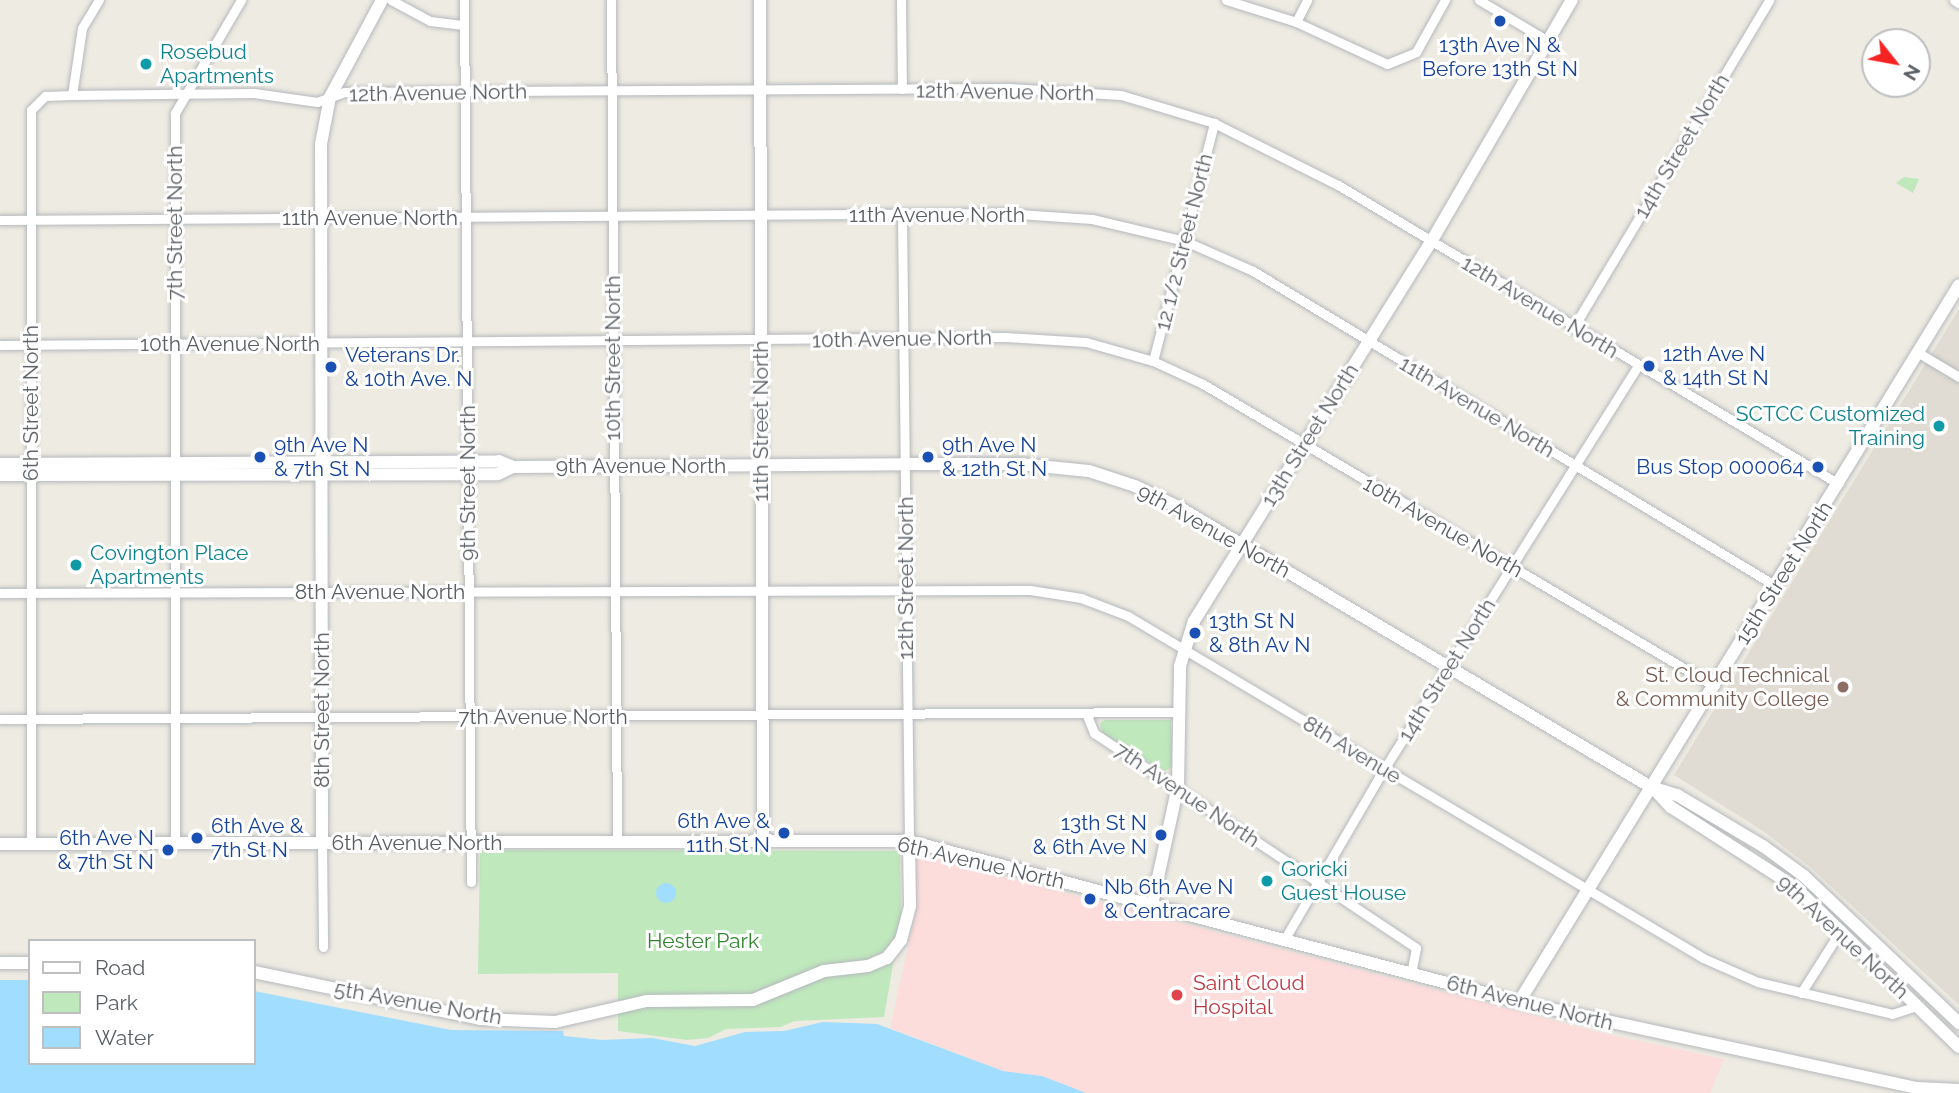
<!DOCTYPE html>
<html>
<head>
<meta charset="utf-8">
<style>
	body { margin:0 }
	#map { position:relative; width:1959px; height:1093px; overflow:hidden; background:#eeebe2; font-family:Raleway,sans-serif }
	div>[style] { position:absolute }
	.education>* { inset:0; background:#e1dcd3 }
	.medical>* { inset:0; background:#fddddc }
	.green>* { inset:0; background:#bfe8bc }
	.water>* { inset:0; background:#a1ddff }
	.round { border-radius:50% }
	.roads { filter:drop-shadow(0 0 2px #b5b9bd) drop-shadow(0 0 2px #b5b9bd) }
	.minor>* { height:9px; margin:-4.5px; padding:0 4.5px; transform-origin:4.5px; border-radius:4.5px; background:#fff }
	.tertiary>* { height:12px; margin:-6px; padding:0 6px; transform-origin:6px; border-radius:6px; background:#fff }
	.secondary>* { height:12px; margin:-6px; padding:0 6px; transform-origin:6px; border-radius:6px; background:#fff }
	.dots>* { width:19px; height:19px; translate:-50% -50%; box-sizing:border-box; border:4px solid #fff; border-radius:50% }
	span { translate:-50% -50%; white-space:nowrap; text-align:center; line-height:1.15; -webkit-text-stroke:6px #fff; paint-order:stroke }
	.transit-label { font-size:21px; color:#164399 }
	.left { translate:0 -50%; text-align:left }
	.right { translate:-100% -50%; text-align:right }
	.culture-label { font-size:21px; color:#0d838f }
	.street-label { font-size:21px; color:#5a5f64 }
	.education-label { font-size:21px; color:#785e54 }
	.park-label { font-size:21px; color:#31872e }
	.health-label { font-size:21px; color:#be3a42 }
	.legend { position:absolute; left:28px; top:939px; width:228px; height:126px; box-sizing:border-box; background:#fff; border:2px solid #bdbfc1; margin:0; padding:9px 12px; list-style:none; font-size:21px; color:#5a5f64 }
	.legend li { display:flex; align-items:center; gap:14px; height:35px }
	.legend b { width:35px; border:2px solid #bdbfc1 }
	.north { position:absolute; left:1861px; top:28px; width:70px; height:70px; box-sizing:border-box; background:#fff; border:2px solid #bdbfc1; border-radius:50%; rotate:121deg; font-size:19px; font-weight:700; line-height:28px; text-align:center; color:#5a5f64 }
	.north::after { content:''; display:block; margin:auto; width:24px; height:32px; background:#f52321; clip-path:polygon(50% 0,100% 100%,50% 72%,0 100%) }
</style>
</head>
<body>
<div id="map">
	<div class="education">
		<i style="clip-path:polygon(1959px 309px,1959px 1005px,1810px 867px,1763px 831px,1674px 775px)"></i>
	</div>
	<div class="medical">
		<i style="clip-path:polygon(922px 855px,1597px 1032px,1724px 1059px,1710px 1093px,1086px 1093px,1042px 1076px,1003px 1071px,890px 1028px,915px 915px,915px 864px)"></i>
	</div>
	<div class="green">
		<i style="clip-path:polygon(1904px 177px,1919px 179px,1913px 193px,1896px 183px)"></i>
		<i style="clip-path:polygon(1105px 720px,1171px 720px,1173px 767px,1164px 771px,1102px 733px,1100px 723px)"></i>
		<i style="clip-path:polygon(480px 850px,900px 851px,901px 918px,884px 1017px,794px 1021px,781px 1027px,726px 1029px,708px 1038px,687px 1040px,618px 1031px,618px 973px,478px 974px)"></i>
	</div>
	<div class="water">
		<i class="round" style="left:656px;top:883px;width:20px;height:20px"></i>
		<i style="clip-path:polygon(0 980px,30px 980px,30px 1063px,254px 1063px,254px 991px,451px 1030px,563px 1031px,564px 1036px,602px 1040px,652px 1038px,695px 1046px,745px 1032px,784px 1031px,823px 1022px,877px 1024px,1003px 1071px,1042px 1076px,1086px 1093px,0 1093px)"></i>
	</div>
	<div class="roads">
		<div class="minor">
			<i style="left:391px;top:0;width:44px;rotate:28.3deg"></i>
			<i style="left:430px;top:21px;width:34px;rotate:7deg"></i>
			<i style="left:464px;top:0;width:882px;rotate:89.55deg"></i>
			<i style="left:611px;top:0;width:842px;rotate:89.59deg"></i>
			<i style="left:901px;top:0;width:89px;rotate:89.4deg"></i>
			<i style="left:1226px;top:0;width:73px;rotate:17.4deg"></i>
			<i style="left:1296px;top:22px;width:100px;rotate:24.8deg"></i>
			<i style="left:1387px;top:64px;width:31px;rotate:-22deg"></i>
			<i style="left:1416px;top:52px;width:60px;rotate:-60.9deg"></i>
			<i style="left:1479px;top:0;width:80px;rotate:30.7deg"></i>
			<i style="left:1296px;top:22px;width:25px;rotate:-63deg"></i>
			<i style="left:72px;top:95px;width:182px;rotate:-0.6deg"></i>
			<i style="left:254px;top:93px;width:64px;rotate:8.1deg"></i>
			<i style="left:317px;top:102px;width:30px;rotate:-20deg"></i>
			<i style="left:345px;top:92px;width:664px;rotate:-0.35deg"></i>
			<i style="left:1009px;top:88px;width:112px;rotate:3.6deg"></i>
			<i style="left:1121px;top:95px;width:97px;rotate:16.8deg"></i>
			<i style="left:1214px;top:123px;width:139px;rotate:26.6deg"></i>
			<i style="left:1338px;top:185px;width:583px;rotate:30.83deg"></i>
			<i style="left:902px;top:215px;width:626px;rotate:89.36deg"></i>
			<i style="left:0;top:220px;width:1005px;rotate:-0.4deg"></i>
			<i style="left:1005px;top:213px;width:87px;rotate:3.9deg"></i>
			<i style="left:1092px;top:219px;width:96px;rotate:13.3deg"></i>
			<i style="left:1185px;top:241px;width:74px;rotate:23.8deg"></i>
			<i style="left:1253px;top:271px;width:611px;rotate:31.06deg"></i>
			<i style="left:1573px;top:328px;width:382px;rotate:-59.1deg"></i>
			<i style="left:0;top:345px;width:1006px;rotate:-0.46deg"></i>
			<i style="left:1006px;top:337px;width:80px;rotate:3.6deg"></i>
			<i style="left:1086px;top:342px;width:70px;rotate:15.8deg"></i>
			<i style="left:1153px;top:361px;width:55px;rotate:24.7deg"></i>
			<i style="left:1203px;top:384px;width:594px;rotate:30.58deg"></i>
			<i style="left:1917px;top:352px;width:49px;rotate:30.8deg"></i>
			<i style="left:1153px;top:361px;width:246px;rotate:-75.6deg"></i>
			<i style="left:175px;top:463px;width:350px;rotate:-90deg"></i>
			<i style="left:175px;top:113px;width:131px;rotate:-59.7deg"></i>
			<i style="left:175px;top:473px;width:370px;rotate:90deg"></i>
			<i style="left:0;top:593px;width:1030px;rotate:-0.17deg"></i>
			<i style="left:1030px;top:590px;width:52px;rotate:8.9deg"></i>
			<i style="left:1081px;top:598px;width:50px;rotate:21deg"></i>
			<i style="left:1128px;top:616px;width:669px;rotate:30.74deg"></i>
			<i style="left:1703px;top:958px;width:60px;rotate:23.6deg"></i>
			<i style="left:1758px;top:982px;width:138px;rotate:13.4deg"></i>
			<i style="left:1892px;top:1014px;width:26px;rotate:-18deg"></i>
			<i style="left:1086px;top:713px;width:22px;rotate:68deg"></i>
			<i style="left:1094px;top:733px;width:387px;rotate:33.7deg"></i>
			<i style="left:1416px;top:948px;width:26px;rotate:101deg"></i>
			<i style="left:0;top:719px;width:1180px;rotate:-0.34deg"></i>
			<i style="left:322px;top:843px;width:104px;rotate:89.4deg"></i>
			<i style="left:31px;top:844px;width:734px;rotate:-90deg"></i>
			<i style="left:31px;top:110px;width:20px;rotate:-45deg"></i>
			<i style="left:45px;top:96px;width:27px;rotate:-2deg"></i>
			<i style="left:72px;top:95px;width:68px;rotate:-81.5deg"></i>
			<i style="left:82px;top:28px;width:33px;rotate:-59deg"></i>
			<i style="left:1284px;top:940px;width:198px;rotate:-59.7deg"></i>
			<i style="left:1384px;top:769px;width:476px;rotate:-57.8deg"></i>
			<i style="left:1801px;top:993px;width:75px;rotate:-57.6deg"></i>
		</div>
		<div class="tertiary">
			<i style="left:760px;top:0;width:842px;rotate:89.8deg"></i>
			<i style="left:1956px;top:0;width:4px;rotate:34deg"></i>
			<i style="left:322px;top:843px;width:699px;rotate:-90.08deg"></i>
			<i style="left:321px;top:144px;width:48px;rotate:-79.2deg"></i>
			<i style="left:330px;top:97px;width:110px;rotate:-61.8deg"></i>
			<i style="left:0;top:844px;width:909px;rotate:-0.19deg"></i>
			<i style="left:909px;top:841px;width:631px;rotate:14.79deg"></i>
			<i style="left:1519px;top:1002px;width:407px;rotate:12.2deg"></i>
			<i style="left:1917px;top:1088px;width:42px;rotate:2.7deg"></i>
			<i style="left:1152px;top:905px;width:122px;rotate:-77.7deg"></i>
			<i style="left:1178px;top:786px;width:120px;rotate:-89deg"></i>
			<i style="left:1180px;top:666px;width:47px;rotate:-72.7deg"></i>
			<i style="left:1194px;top:621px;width:447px;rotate:-58deg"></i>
			<i style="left:1431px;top:242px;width:280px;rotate:-59.8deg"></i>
			<i style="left:0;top:963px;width:30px"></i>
			<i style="left:254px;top:972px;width:231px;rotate:11.7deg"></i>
			<i style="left:480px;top:1019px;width:75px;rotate:2.3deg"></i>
			<i style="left:555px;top:1022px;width:94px;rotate:-12.9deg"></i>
			<i style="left:647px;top:1001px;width:106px;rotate:-0.5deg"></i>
			<i style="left:753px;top:1000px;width:77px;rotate:-22.2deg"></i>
			<i style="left:824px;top:971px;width:44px;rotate:-6.5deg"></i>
			<i style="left:868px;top:966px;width:21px;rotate:-23deg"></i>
			<i style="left:887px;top:958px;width:23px;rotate:-52deg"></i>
			<i style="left:901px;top:940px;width:35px;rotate:-75deg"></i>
			<i style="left:910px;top:906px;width:65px;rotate:-90.9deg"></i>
			<i style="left:1519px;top:1002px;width:841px;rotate:-58.46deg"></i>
		</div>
		<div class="secondary">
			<i style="left:0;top:464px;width:499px;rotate:-0.3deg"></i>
			<i style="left:499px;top:461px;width:15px;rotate:23deg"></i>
			<i style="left:0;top:475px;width:498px;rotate:-0.1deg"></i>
			<i style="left:498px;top:474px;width:17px;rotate:-25deg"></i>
			<i style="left:513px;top:467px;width:394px;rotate:-0.4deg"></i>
			<i style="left:907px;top:464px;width:112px"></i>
			<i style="left:1019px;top:464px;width:70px;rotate:5.7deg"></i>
			<i style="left:1089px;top:471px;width:48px;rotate:18.1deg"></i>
			<i style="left:1135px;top:486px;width:50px;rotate:26.1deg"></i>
			<i style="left:1180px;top:508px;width:547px;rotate:30.64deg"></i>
			<i style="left:1651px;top:787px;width:27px;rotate:17deg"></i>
			<i style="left:1677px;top:795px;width:100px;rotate:30.7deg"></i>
			<i style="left:1763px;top:846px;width:51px;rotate:36.2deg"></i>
			<i style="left:1804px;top:876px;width:214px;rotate:43.5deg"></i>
			<i style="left:1654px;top:789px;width:25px;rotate:47deg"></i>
			<i style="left:1671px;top:807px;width:148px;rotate:32.8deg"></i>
			<i style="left:1795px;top:887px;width:229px;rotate:44.3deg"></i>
		</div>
	</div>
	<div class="dots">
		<i style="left:1500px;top:21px;background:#1a4fb4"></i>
		<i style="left:146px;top:64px;background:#0f9aa8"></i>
		<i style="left:1649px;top:366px;background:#1a4fb4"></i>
		<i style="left:331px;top:367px;background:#1a4fb4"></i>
		<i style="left:1939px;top:426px;background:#0f9aa8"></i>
		<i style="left:260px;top:457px;background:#1a4fb4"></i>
		<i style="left:928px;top:457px;background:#1a4fb4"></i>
		<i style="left:1818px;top:467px;background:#1a4fb4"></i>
		<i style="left:76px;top:565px;background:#0f9aa8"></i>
		<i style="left:1195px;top:633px;background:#1a4fb4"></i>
		<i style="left:1843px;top:687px;background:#8d6e63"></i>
		<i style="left:784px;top:833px;background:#1a4fb4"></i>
		<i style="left:1161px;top:835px;background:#1a4fb4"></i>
		<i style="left:197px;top:838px;background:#1a4fb4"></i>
		<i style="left:168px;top:850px;background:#1a4fb4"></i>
		<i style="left:1267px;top:881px;background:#0f9aa8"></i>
		<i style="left:1090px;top:899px;background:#1a4fb4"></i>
		<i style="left:1177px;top:995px;background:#e0444e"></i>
	</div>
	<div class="transit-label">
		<span style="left:1500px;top:57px">13th Ave N &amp;<br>Before 13th St N</span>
		<span class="left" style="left:1663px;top:366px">12th Ave N<br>&amp; 14th St N</span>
		<span class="left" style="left:345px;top:367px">Veterans Dr.<br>&amp; 10th Ave. N</span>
		<span class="left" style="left:274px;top:457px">9th Ave N<br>&amp; 7th St N</span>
		<span class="left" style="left:942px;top:457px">9th Ave N<br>&amp; 12th St N</span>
		<span class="right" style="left:1804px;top:467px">Bus Stop 000064</span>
		<span class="left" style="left:1209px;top:633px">13th St N<br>&amp; 8th Av N</span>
		<span class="right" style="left:770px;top:833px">6th Ave &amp;<br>11th St N</span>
		<span class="right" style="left:1147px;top:835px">13th St N<br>&amp; 6th Ave N</span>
		<span class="left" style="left:211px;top:838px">6th Ave &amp;<br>7th St N</span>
		<span class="right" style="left:154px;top:850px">6th Ave N<br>&amp; 7th St N</span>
		<span class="left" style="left:1104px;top:899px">Nb 6th Ave N<br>&amp; Centracare</span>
	</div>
	<div class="culture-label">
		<span class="left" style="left:160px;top:64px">Rosebud<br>Apartments</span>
		<span class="right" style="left:1925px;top:426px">SCTCC Customized<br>Training</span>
		<span class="left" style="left:90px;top:565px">Covington Place<br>Apartments</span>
		<span class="left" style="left:1281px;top:881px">Goricki<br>Guest House</span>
	</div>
	<div class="street-label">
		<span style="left:1005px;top:92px;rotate:1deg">12th Avenue North</span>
		<span style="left:438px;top:93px;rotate:-1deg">12th Avenue North</span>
		<span style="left:1682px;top:146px;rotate:-59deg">14th Street North</span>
		<span style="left:937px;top:215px">11th Avenue North</span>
		<span style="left:370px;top:218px">11th Avenue North</span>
		<span style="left:175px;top:223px;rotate:-90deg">7th Street North</span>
		<span style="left:1184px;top:242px;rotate:-76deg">12 1/2 Street North</span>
		<span style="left:1540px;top:307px;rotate:31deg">12th Avenue North</span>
		<span style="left:902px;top:339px;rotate:-1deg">10th Avenue North</span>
		<span style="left:230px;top:344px">10th Avenue North</span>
		<span style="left:613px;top:358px;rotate:-90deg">10th Street North</span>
		<span style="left:31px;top:403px;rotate:-90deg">6th Street North</span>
		<span style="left:1477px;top:407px;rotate:31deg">11th Avenue North</span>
		<span style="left:761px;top:421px;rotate:-90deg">11th Street North</span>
		<span style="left:1310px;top:435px;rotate:-58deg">13th Street North</span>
		<span style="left:641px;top:466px">9th Avenue North</span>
		<span style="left:468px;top:483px;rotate:-90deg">9th Street North</span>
		<span style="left:1443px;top:527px;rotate:30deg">10th Avenue North</span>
		<span style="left:1214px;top:531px;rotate:29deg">9th Avenue North</span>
		<span style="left:1784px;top:573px;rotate:-58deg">15th Street North</span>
		<span style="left:906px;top:578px;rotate:-90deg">12th Street North</span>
		<span style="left:380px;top:592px">8th Avenue North</span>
		<span style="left:1447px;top:670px;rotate:-58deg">14th Street North</span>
		<span style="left:322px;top:710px;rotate:-90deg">8th Street North</span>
		<span style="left:543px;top:717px">7th Avenue North</span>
		<span style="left:1352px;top:750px;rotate:31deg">8th Avenue</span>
		<span style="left:1187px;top:795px;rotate:34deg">7th Avenue North</span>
		<span style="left:417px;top:843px">6th Avenue North</span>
		<span style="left:981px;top:863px;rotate:13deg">6th Avenue North</span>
		<span style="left:1843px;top:937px;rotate:43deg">9th Avenue North</span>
		<span style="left:418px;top:1003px;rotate:10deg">5th Avenue North</span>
		<span style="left:1530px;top:1003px;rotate:14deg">6th Avenue North</span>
	</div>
	<div class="education-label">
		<span class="right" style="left:1829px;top:687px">St. Cloud Technical<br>&amp; Community College</span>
	</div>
	<div class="park-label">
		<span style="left:703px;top:941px">Hester Park</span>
	</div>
	<div class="health-label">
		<span class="left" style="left:1193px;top:995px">Saint Cloud<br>Hospital</span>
	</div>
	<ul class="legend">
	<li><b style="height:9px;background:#fff"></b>Road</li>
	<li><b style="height:19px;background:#bfe8bc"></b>Park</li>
	<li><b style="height:19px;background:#a1ddff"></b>Water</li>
	</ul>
	<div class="north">N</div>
</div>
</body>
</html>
